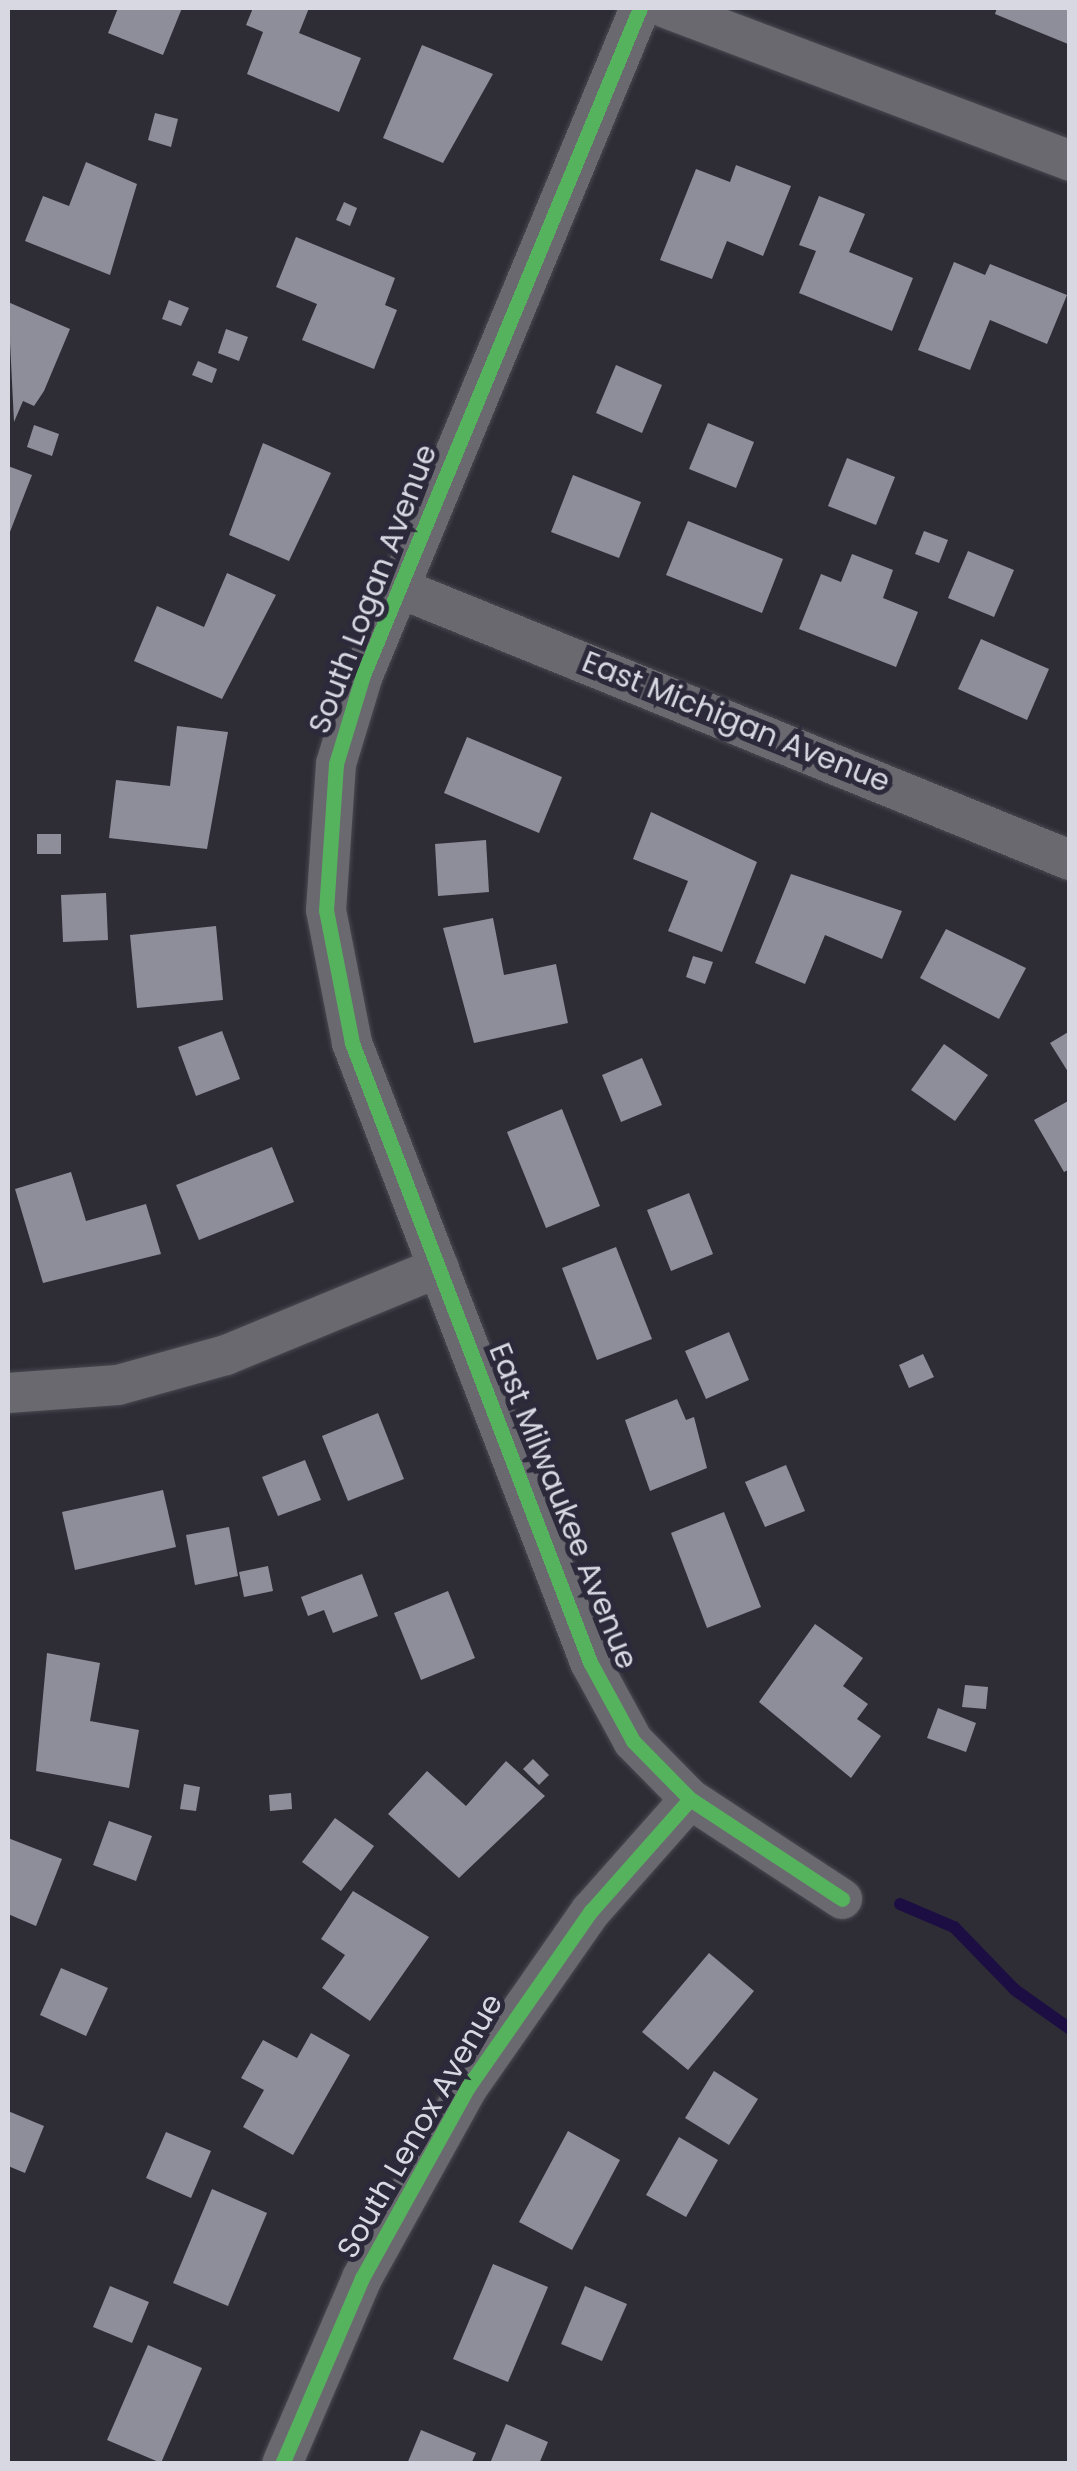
<!DOCTYPE html>
<html>
<head>
<meta charset="utf-8">
<style>
	body { margin:0 }
	#map { position:relative; width:1077px; height:2471px; overflow:hidden; background:#2e2d36; font-family:Poppins,sans-serif }
	div>[style] { position:absolute }
	.stream>* { height:12px; margin:-6px; padding:0 6px; transform-origin:6px; border-radius:6px; background:#1c0e42 }
	.building>* { inset:0; background:#8e8d9a }
	.roads { filter:drop-shadow(0 0 2px #494951) drop-shadow(0 0 2px #494951) }
	.minor>* { height:40px; margin:-20px; padding:0 20px; transform-origin:20px; border-radius:20px; background:#6a6970 }
	.cycleway>* { height:15px; margin:-7.5px; padding:0 7.5px; transform-origin:7.5px; border-radius:7.5px; background:#56b35d }
	span { translate:-50% -50%; white-space:nowrap; text-align:center; line-height:1.15; -webkit-text-stroke:10px #2b293a; paint-order:stroke }
	.street-label { font-size:30px; color:#d8d8e3 }
	.frame { position:absolute; inset:0; border:10px solid #d8d8e3; pointer-events:none }
</style>
</head>
<body>
<div id="map">
	<div class="stream">
		<i style="left:900px;top:1904px;width:59px;rotate:23.1deg"></i>
		<i style="left:954px;top:1927px;width:88px;rotate:45.9deg"></i>
		<i style="left:1015px;top:1990px;width:67px;rotate:35.3deg"></i>
	</div>
	<div class="building">
		<i style="clip-path:polygon(118px 8px,182px 8px,163px 55px,108px 33px)"></i>
		<i style="clip-path:polygon(253px 8px,309px 8px,299px 33px,361px 58px,339px 112px,247px 74px,263px 32px,246px 25px)"></i>
		<i style="clip-path:polygon(997px 8px,1070px 8px,1068px 44px,995px 14px)"></i>
		<i style="clip-path:polygon(422px 45px,493px 74px,443px 163px,383px 138px)"></i>
		<i style="clip-path:polygon(155px 113px,178px 119px,171px 147px,148px 140px)"></i>
		<i style="clip-path:polygon(86px 162px,137px 184px,110px 275px,25px 241px,43px 196px,69px 206px)"></i>
		<i style="clip-path:polygon(736px 165px,791px 186px,763px 256px,727px 241px,712px 279px,660px 260px,696px 169px,730px 182px)"></i>
		<i style="clip-path:polygon(819px 196px,865px 214px,849px 252px,913px 278px,892px 331px,799px 293px,816px 251px,799px 245px)"></i>
		<i style="clip-path:polygon(344px 202px,357px 208px,350px 226px,336px 220px)"></i>
		<i style="clip-path:polygon(296px 237px,395px 278px,385px 305px,397px 310px,374px 369px,302px 340px,317px 304px,276px 287px)"></i>
		<i style="clip-path:polygon(954px 262px,985px 275px,990px 264px,1067px 295px,1047px 344px,990px 320px,970px 370px,918px 350px)"></i>
		<i style="clip-path:polygon(169px 300px,189px 308px,181px 326px,162px 319px)"></i>
		<i style="clip-path:polygon(8px 302px,70px 329px,44px 391px,34px 406px,23px 401px,14px 422px)"></i>
		<i style="clip-path:polygon(226px 329px,248px 337px,239px 361px,218px 353px)"></i>
		<i style="clip-path:polygon(198px 361px,217px 369px,212px 383px,192px 375px)"></i>
		<i style="clip-path:polygon(616px 365px,662px 385px,642px 433px,596px 413px)"></i>
		<i style="clip-path:polygon(708px 423px,754px 442px,736px 488px,689px 469px)"></i>
		<i style="clip-path:polygon(34px 425px,59px 434px,52px 456px,27px 447px)"></i>
		<i style="clip-path:polygon(263px 443px,331px 473px,289px 561px,229px 535px)"></i>
		<i style="clip-path:polygon(847px 458px,895px 477px,876px 525px,828px 506px)"></i>
		<i style="clip-path:polygon(8px 466px,32px 475px,8px 537px)"></i>
		<i style="clip-path:polygon(573px 475px,641px 502px,619px 558px,551px 532px)"></i>
		<i style="clip-path:polygon(688px 521px,783px 559px,762px 613px,666px 575px)"></i>
		<i style="clip-path:polygon(924px 531px,948px 540px,939px 563px,915px 554px)"></i>
		<i style="clip-path:polygon(968px 551px,1014px 570px,994px 617px,948px 598px)"></i>
		<i style="clip-path:polygon(852px 554px,893px 570px,883px 598px,918px 612px,896px 667px,799px 629px,821px 574px,841px 582px)"></i>
		<i style="clip-path:polygon(227px 573px,276px 595px,222px 699px,134px 661px,157px 606px,204px 627px)"></i>
		<i style="clip-path:polygon(981px 639px,1049px 669px,1027px 720px,958px 689px)"></i>
		<i style="clip-path:polygon(177px 726px,228px 732px,207px 849px,109px 838px,116px 780px,170px 786px)"></i>
		<i style="clip-path:polygon(467px 737px,562px 777px,539px 833px,444px 793px)"></i>
		<i style="clip-path:polygon(651px 812px,757px 862px,722px 952px,668px 931px,688px 881px,633px 859px)"></i>
		<i style="clip-path:polygon(37px 834px,61px 834px,61px 854px,37px 854px)"></i>
		<i style="clip-path:polygon(486px 840px,489px 892px,438px 896px,435px 844px)"></i>
		<i style="clip-path:polygon(791px 874px,902px 911px,882px 959px,825px 935px,805px 984px,755px 963px)"></i>
		<i style="clip-path:polygon(106px 893px,108px 940px,63px 942px,61px 895px)"></i>
		<i style="clip-path:polygon(493px 918px,504px 975px,556px 964px,568px 1023px,474px 1043px,443px 928px)"></i>
		<i style="clip-path:polygon(216px 926px,223px 1000px,137px 1008px,130px 935px)"></i>
		<i style="clip-path:polygon(946px 929px,1026px 968px,999px 1019px,920px 978px)"></i>
		<i style="clip-path:polygon(693px 956px,713px 962px,705px 984px,686px 977px)"></i>
		<i style="clip-path:polygon(222px 1031px,240px 1079px,196px 1096px,178px 1047px)"></i>
		<i style="clip-path:polygon(1070px 1031px,1070px 1075px,1050px 1043px)"></i>
		<i style="clip-path:polygon(944px 1044px,988px 1075px,955px 1121px,911px 1090px)"></i>
		<i style="clip-path:polygon(642px 1058px,662px 1105px,621px 1122px,602px 1075px)"></i>
		<i style="clip-path:polygon(1070px 1100px,1070px 1169px,1064px 1172px,1034px 1120px)"></i>
		<i style="clip-path:polygon(562px 1109px,600px 1206px,546px 1228px,507px 1132px)"></i>
		<i style="clip-path:polygon(272px 1147px,294px 1202px,199px 1240px,176px 1185px)"></i>
		<i style="clip-path:polygon(71px 1172px,86px 1221px,146px 1204px,161px 1254px,43px 1283px,15px 1189px)"></i>
		<i style="clip-path:polygon(689px 1193px,713px 1254px,671px 1271px,647px 1210px)"></i>
		<i style="clip-path:polygon(616px 1247px,652px 1339px,597px 1360px,562px 1268px)"></i>
		<i style="clip-path:polygon(729px 1332px,749px 1380px,706px 1399px,685px 1351px)"></i>
		<i style="clip-path:polygon(923px 1354px,934px 1377px,909px 1388px,899px 1365px)"></i>
		<i style="clip-path:polygon(677px 1399px,686px 1420px,694px 1417px,707px 1468px,650px 1491px,625px 1420px)"></i>
		<i style="clip-path:polygon(378px 1413px,404px 1479px,348px 1501px,322px 1436px)"></i>
		<i style="clip-path:polygon(305px 1460px,321px 1500px,278px 1516px,262px 1477px)"></i>
		<i style="clip-path:polygon(786px 1465px,805px 1511px,765px 1527px,745px 1482px)"></i>
		<i style="clip-path:polygon(163px 1490px,176px 1547px,75px 1570px,62px 1512px)"></i>
		<i style="clip-path:polygon(724px 1512px,761px 1607px,707px 1628px,671px 1533px)"></i>
		<i style="clip-path:polygon(229px 1527px,238px 1576px,195px 1585px,186px 1535px)"></i>
		<i style="clip-path:polygon(268px 1566px,273px 1591px,244px 1597px,239px 1572px)"></i>
		<i style="clip-path:polygon(362px 1574px,378px 1616px,333px 1633px,324px 1610px,308px 1616px,301px 1597px)"></i>
		<i style="clip-path:polygon(448px 1591px,475px 1658px,421px 1680px,394px 1613px)"></i>
		<i style="clip-path:polygon(815px 1624px,863px 1658px,843px 1686px,868px 1704px,857px 1719px,881px 1736px,851px 1778px,759px 1702px)"></i>
		<i style="clip-path:polygon(47px 1653px,100px 1663px,90px 1721px,139px 1730px,129px 1788px,36px 1771px)"></i>
		<i style="clip-path:polygon(965px 1685px,988px 1687px,986px 1709px,962px 1707px)"></i>
		<i style="clip-path:polygon(938px 1708px,976px 1723px,966px 1752px,927px 1738px)"></i>
		<i style="clip-path:polygon(533px 1759px,549px 1775px,539px 1785px,523px 1769px)"></i>
		<i style="clip-path:polygon(506px 1761px,545px 1796px,459px 1878px,388px 1814px,427px 1771px,466px 1806px)"></i>
		<i style="clip-path:polygon(184px 1784px,200px 1787px,196px 1811px,180px 1809px)"></i>
		<i style="clip-path:polygon(291px 1793px,292px 1809px,270px 1811px,269px 1795px)"></i>
		<i style="clip-path:polygon(335px 1818px,374px 1846px,341px 1891px,302px 1862px)"></i>
		<i style="clip-path:polygon(109px 1821px,152px 1836px,136px 1881px,93px 1865px)"></i>
		<i style="clip-path:polygon(8px 1838px,62px 1859px,36px 1926px,8px 1914px)"></i>
		<i style="clip-path:polygon(353px 1891px,429px 1937px,370px 2021px,322px 1988px,345px 1955px,321px 1939px)"></i>
		<i style="clip-path:polygon(709px 1953px,754px 1991px,688px 2070px,642px 2032px)"></i>
		<i style="clip-path:polygon(61px 1968px,108px 1988px,86px 2036px,40px 2015px)"></i>
		<i style="clip-path:polygon(311px 2033px,350px 2055px,293px 2155px,243px 2127px,264px 2090px,241px 2078px,263px 2040px,297px 2058px)"></i>
		<i style="clip-path:polygon(714px 2071px,758px 2099px,729px 2145px,685px 2118px)"></i>
		<i style="clip-path:polygon(8px 2111px,44px 2126px,25px 2173px,8px 2166px)"></i>
		<i style="clip-path:polygon(568px 2131px,620px 2160px,572px 2250px,519px 2222px)"></i>
		<i style="clip-path:polygon(166px 2132px,211px 2151px,191px 2198px,146px 2178px)"></i>
		<i style="clip-path:polygon(679px 2137px,718px 2160px,686px 2217px,646px 2195px)"></i>
		<i style="clip-path:polygon(212px 2189px,267px 2213px,228px 2306px,173px 2283px)"></i>
		<i style="clip-path:polygon(493px 2264px,548px 2287px,508px 2382px,453px 2359px)"></i>
		<i style="clip-path:polygon(110px 2286px,149px 2302px,132px 2343px,93px 2327px)"></i>
		<i style="clip-path:polygon(585px 2286px,627px 2304px,602px 2361px,561px 2344px)"></i>
		<i style="clip-path:polygon(148px 2345px,202px 2368px,161px 2463px,107px 2440px)"></i>
		<i style="clip-path:polygon(506px 2424px,548px 2442px,539px 2464px,491px 2461px)"></i>
		<i style="clip-path:polygon(421px 2430px,476px 2453px,471px 2464px,407px 2464px)"></i>
	</div>
	<div class="roads">
		<div class="minor">
			<i style="left:640px;top:8px;width:722px;rotate:112.55deg"></i>
			<i style="left:363px;top:675px;width:93px;rotate:106.9deg"></i>
			<i style="left:336px;top:764px;width:146px;rotate:93.9deg"></i>
			<i style="left:326px;top:910px;width:136px;rotate:78.9deg"></i>
			<i style="left:352px;top:1043px;width:663px;rotate:68.97deg"></i>
			<i style="left:590px;top:1662px;width:90px;rotate:61.4deg"></i>
			<i style="left:633px;top:1741px;width:81px;rotate:45.5deg"></i>
			<i style="left:690px;top:1799px;width:182px;rotate:33.3deg"></i>
			<i style="left:666px;top:8px;width:432px;rotate:20.7deg"></i>
			<i style="left:399px;top:588px;width:724px;rotate:22.07deg"></i>
			<i style="left:8px;top:1393px;width:110px;rotate:-4.2deg"></i>
			<i style="left:118px;top:1385px;width:112px;rotate:-15.5deg"></i>
			<i style="left:226px;top:1355px;width:230px;rotate:-22.4deg"></i>
			<i style="left:282px;top:2464px;width:202px;rotate:-66.7deg"></i>
			<i style="left:362px;top:2278px;width:218px;rotate:-61deg"></i>
			<i style="left:468px;top:2087px;width:215px;rotate:-55.1deg"></i>
			<i style="left:591px;top:1911px;width:149px;rotate:-48.5deg"></i>
		</div>
	</div>
	<div class="cycleway">
		<i style="left:640px;top:8px;width:722px;rotate:112.55deg"></i>
		<i style="left:363px;top:675px;width:93px;rotate:106.9deg"></i>
		<i style="left:336px;top:764px;width:146px;rotate:93.9deg"></i>
		<i style="left:326px;top:910px;width:136px;rotate:78.9deg"></i>
		<i style="left:352px;top:1043px;width:663px;rotate:68.97deg"></i>
		<i style="left:590px;top:1662px;width:90px;rotate:61.4deg"></i>
		<i style="left:633px;top:1741px;width:81px;rotate:45.5deg"></i>
		<i style="left:690px;top:1799px;width:182px;rotate:33.3deg"></i>
		<i style="left:282px;top:2464px;width:202px;rotate:-66.7deg"></i>
		<i style="left:362px;top:2278px;width:218px;rotate:-61deg"></i>
		<i style="left:468px;top:2087px;width:215px;rotate:-55.1deg"></i>
		<i style="left:591px;top:1911px;width:149px;rotate:-48.5deg"></i>
	</div>
	<div class="street-label">
		<span style="left:373px;top:589px;rotate:-69deg">South Logan Avenue</span>
		<span style="left:736px;top:722px;rotate:22deg">East Michigan Avenue</span>
		<span style="left:563px;top:1506px;rotate:68deg">East Milwaukee Avenue</span>
		<span style="left:420px;top:2126px;rotate:-60deg">South Lenox Avenue</span>
	</div>
	<div class="frame"></div>
</div>
</body>
</html>
